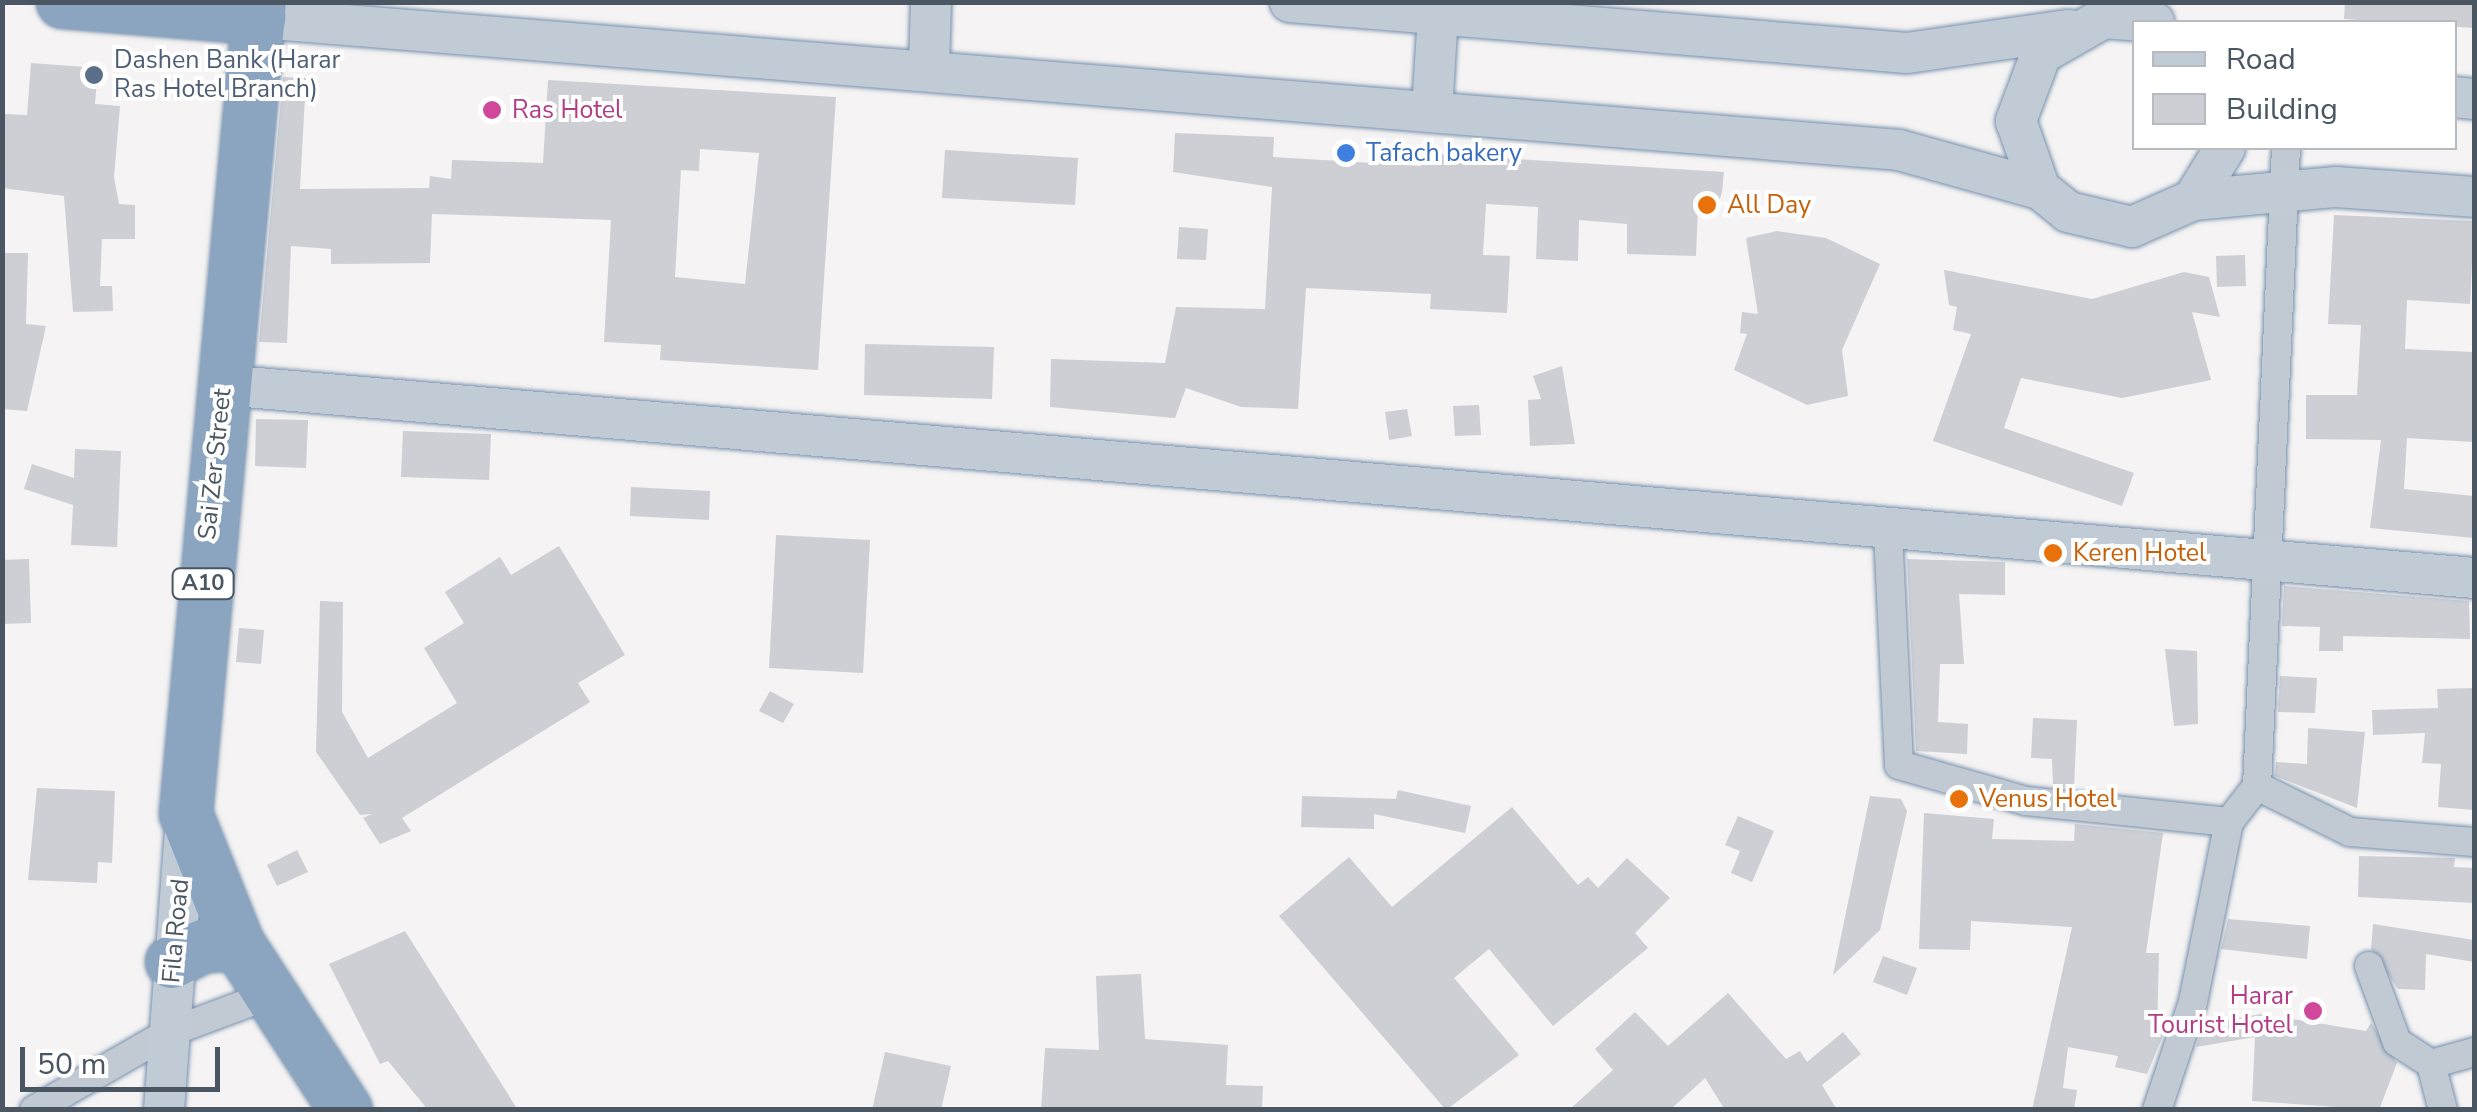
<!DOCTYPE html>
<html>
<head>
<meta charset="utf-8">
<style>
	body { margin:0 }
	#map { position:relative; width:2477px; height:1112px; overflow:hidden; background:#f5f3f3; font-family:"Nunito Sans",sans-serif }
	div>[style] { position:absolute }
	.building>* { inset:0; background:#cdcfd5 }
	.roads { filter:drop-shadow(0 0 2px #7690ad) drop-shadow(0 0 2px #7690ad) }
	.street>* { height:28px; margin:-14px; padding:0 14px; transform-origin:14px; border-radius:14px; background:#c1cad2 }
	.secondary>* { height:40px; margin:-20px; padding:0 20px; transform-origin:20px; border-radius:20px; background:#c1cbd6 }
	.highway>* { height:52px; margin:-26px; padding:0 26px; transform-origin:26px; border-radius:26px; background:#8ba5c1 }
	.dots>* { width:28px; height:28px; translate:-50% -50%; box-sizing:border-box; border:5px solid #fff; border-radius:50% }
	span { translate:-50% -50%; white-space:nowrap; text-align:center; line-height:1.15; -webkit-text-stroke:8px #fff; paint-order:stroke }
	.shield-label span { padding:2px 8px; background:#fff; border:2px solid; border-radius:8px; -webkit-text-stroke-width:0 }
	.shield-label { font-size:22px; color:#4a5661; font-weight:700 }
	.service-label { font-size:25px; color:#4e5e75 }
	.left { translate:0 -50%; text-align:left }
	.hotel-label { font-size:25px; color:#b23c85 }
	.right { translate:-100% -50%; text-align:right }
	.shop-label { font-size:25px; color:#366cbe }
	.food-label { font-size:25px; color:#c56008 }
	.street-label { font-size:25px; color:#4a5661 }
	.frame { position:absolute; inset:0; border:5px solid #4a5661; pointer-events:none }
	.legend { position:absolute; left:2132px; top:20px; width:325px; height:130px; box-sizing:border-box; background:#fff; border:2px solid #b7bbc0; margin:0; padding:12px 18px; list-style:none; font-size:30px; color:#4a5661 }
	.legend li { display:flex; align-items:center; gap:20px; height:50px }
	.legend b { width:50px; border:2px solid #b7bbc0 }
	.scale { position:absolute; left:20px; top:1047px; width:200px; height:45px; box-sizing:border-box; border:5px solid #4a5661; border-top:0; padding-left:12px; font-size:30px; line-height:35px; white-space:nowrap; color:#4a5661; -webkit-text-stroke:8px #fff; paint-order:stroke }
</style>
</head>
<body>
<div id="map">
	<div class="building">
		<i style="clip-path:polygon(2345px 2px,2474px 2px,2474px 28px,2344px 19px)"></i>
		<i style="clip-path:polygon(31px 63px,98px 68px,95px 104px,120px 106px,114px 177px,119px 204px,135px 205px,135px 239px,102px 239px,100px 286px,112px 286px,113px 311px,73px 312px,64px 196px,2px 188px,2px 114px,27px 115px)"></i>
		<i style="clip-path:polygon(evenodd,283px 77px,306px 78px,300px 189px,429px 188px,430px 176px,451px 179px,452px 160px,543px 163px,548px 80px,836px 97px,818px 370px,660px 360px,661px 345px,604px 342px,611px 220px,432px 214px,430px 263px,331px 264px,331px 249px,291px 246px,287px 343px,259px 342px,283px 77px,700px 149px,759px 153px,745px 284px,675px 277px,681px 170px,699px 171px,700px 149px)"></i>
		<i style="clip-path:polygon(1175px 133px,1274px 137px,1273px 157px,1421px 166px,1422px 153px,1724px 172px,1722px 192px,1716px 211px,1698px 207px,1696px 256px,1627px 254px,1627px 224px,1579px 220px,1578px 261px,1536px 259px,1538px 207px,1486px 204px,1483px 255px,1510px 256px,1507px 313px,1430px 309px,1431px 294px,1306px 288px,1298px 409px,1241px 407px,1186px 388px,1175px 418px,1050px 407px,1051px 359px,1165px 363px,1176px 307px,1265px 309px,1272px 187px,1173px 172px)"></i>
		<i style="clip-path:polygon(945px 150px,1078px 158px,1075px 205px,942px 198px)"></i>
		<i style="clip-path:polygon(2334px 215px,2474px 221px,2470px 304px,2407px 300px,2405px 349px,2474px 352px,2474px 442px,2407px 438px,2404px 489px,2474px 496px,2474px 538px,2370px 528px,2381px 440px,2306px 439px,2306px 395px,2357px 395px,2361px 325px,2328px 324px)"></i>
		<i style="clip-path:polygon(1179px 227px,1208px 229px,1206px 260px,1177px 259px)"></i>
		<i style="clip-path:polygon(1777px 231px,1826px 238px,1880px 264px,1842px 350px,1848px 396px,1807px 405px,1734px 370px,1747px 334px,1740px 333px,1742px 312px,1758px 314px,1746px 238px)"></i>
		<i style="clip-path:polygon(2px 253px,28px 253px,26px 324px,46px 326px,27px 411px,2px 409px)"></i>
		<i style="clip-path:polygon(2245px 255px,2246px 286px,2217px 287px,2216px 256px)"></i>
		<i style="clip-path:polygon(1944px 270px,2092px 299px,2184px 272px,2209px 277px,2220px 317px,2192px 312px,2211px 380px,2122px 398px,2021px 378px,2004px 428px,2134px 473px,2122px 506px,1933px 441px,1971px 334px,1953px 330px,1957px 307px,1949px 305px)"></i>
		<i style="clip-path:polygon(865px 344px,994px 347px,992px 399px,864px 395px)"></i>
		<i style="clip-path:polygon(1562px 366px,1575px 444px,1530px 446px,1528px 400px,1541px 399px,1533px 376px)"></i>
		<i style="clip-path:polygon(1479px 405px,1481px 435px,1455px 436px,1453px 406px)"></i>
		<i style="clip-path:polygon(1407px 409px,1412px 436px,1389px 440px,1385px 412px)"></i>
		<i style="clip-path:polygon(256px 419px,308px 420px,306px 468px,255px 466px)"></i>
		<i style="clip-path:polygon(403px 431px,491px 434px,489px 480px,401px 477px)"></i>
		<i style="clip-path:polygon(75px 449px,121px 451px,117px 547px,71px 545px,73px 505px,24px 489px,32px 464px,74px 478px)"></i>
		<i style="clip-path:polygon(631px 487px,710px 491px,709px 520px,630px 516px)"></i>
		<i style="clip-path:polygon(776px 535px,870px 540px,863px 673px,769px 668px)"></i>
		<i style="clip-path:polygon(559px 546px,625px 655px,578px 683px,590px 702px,402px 818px,411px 831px,380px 844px,363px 818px,372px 814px,360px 815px,316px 752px,320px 601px,343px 602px,342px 712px,368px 758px,457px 703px,424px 648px,464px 623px,445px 592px,500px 557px,511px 575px)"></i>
		<i style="clip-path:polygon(29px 559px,31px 623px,2px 624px,2px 560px)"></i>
		<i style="clip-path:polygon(1907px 559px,2005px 562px,2005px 595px,1959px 594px,1964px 664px,1940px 664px,1938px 722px,1968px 724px,1967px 754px,1916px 751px)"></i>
		<i style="clip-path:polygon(2284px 586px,2469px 601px,2470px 639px,2343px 636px,2343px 651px,2319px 651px,2320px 627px,2282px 626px)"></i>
		<i style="clip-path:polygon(239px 628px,264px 630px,261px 664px,236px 662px)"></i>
		<i style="clip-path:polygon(2165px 649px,2197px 651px,2198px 724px,2174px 726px)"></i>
		<i style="clip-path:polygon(2280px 676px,2317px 678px,2315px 713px,2278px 712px)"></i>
		<i style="clip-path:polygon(2474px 688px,2474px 810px,2438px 807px,2441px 764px,2422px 763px,2425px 733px,2373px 735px,2372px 710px,2438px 708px,2437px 689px)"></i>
		<i style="clip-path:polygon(770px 691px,794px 704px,783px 723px,759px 711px)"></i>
		<i style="clip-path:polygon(2033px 718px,2077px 720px,2074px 788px,2053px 786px,2052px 759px,2031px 758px)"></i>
		<i style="clip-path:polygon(2308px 728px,2365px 732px,2357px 808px,2275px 776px,2276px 762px,2307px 764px)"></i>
		<i style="clip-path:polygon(37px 788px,115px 791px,112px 863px,98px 862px,97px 883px,28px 880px)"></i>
		<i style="clip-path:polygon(1398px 790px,1471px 806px,1465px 833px,1374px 814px,1374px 829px,1301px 827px,1302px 796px,1396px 799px)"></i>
		<i style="clip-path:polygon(1870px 796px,1901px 799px,1907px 811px,1880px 930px,1833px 975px)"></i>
		<i style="clip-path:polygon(1512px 807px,1578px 885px,1588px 877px,1598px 888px,1627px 858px,1670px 898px,1635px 933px,1648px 948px,1553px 1026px,1489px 949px,1454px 978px,1519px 1055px,1446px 1110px,1279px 916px,1349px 857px,1392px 907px)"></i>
		<i style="clip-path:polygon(1924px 813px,1994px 819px,1992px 839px,2074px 841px,2075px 824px,2163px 833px,2146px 953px,2159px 953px,2157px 1033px,2165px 1031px,2147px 1074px,2115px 1067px,2118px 1056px,2068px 1047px,2063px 1088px,2077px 1090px,2074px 1110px,2032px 1110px,2072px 927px,1971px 921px,1970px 950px,1919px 949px)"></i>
		<i style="clip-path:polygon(1738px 816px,1774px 831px,1752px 882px,1731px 873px,1740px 851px,1725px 845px)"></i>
		<i style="clip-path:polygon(297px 850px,308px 872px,277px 886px,267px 865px)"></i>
		<i style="clip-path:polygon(2359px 856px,2455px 858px,2454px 867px,2474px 868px,2474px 903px,2358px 897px)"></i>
		<i style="clip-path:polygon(2228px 919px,2310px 926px,2307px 959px,2221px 949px)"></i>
		<i style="clip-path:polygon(2373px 924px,2474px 940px,2474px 962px,2426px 954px,2425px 990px,2398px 989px,2371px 949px)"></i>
		<i style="clip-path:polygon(405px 931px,518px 1110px,428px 1110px,388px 1061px,380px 1064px,329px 964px)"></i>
		<i style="clip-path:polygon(1883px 956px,1917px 968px,1907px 995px,1873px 982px)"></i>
		<i style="clip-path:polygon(1141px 974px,1145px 1039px,1228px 1045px,1226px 1085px,1263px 1086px,1262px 1110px,1041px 1110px,1045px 1048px,1099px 1050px,1096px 976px)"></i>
		<i style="clip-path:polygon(1728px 993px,1786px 1059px,1800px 1051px,1807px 1062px,1843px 1032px,1861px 1054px,1822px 1085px,1837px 1110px,1725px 1110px,1705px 1078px,1670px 1110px,1569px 1110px,1613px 1070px,1595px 1049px,1635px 1012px,1668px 1046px)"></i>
		<i style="clip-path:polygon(2261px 1014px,2366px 1031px,2371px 1023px,2397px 1063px,2379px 1110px,2252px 1101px,2255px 1037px,2196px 1047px,2204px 1024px)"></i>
		<i style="clip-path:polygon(885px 1052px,951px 1066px,941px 1110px,872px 1110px)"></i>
	</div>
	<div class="roads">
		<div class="street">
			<i style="left:1888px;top:531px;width:234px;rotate:87.3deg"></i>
			<i style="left:1899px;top:765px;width:132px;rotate:15.8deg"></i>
			<i style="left:2026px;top:801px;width:204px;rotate:5.9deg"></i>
			<i style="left:2257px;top:786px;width:104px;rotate:26.3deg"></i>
			<i style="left:2350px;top:832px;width:124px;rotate:4.6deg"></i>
			<i style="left:2369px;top:966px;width:81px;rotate:69.8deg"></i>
			<i style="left:2397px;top:1042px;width:40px;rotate:32.9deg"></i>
			<i style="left:2431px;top:1064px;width:48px;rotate:75.4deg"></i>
			<i style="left:2431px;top:1064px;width:45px;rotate:-15.6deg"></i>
			<i style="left:34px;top:1110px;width:155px;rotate:-29.9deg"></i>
			<i style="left:168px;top:1033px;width:108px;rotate:-20.6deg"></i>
			<i style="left:2157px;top:1110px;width:114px;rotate:-71.6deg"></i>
			<i style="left:2193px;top:1002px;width:184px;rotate:-78.7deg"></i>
			<i style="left:2229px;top:822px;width:46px;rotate:-52.1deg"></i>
			<i style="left:2257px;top:786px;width:639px;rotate:-87.4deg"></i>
		</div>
		<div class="secondary">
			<i style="left:1290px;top:2px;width:619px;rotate:4.73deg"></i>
			<i style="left:1907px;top:53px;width:164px;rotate:-8.1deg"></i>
			<i style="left:259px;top:18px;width:1645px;rotate:4.6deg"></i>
			<i style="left:1899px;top:150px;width:146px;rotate:15.5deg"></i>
			<i style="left:2154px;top:22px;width:50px;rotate:-175.4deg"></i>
			<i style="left:2104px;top:18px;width:73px;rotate:150.3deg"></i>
			<i style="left:2041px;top:54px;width:72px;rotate:110.5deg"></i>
			<i style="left:2016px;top:121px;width:72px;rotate:70.6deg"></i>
			<i style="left:2040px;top:189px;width:36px;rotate:39deg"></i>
			<i style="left:2068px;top:212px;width:66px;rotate:13.2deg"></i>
			<i style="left:2132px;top:227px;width:67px;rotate:-23.9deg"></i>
			<i style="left:2193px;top:200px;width:61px;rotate:-58.4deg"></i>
			<i style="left:929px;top:66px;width:64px;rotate:-88.2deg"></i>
			<i style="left:2454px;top:97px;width:20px;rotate:6deg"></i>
			<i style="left:1432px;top:110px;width:95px;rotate:-86.4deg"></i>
			<i style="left:2193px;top:200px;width:144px;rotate:-5.2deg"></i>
			<i style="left:2336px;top:187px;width:138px;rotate:4.1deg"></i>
			<i style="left:223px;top:385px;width:2259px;rotate:4.9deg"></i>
			<i style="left:164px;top:1110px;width:293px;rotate:-85.7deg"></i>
		</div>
		<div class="highway">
			<i style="left:63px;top:2px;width:197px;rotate:4.7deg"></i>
			<i style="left:260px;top:2px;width:815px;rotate:95.21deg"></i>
			<i style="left:186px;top:814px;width:140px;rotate:68.2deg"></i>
			<i style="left:238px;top:944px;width:198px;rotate:57deg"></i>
			<i style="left:172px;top:962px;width:35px;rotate:-27deg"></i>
			<i style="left:203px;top:946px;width:35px;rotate:-3deg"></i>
		</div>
	</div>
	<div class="dots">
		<i style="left:94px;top:75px;background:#5c6f8a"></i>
		<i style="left:492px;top:110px;background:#d1479c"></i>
		<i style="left:1346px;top:153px;background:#3f7fe0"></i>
		<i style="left:1707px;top:205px;background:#e8710a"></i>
		<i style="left:2053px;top:553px;background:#e8710a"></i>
		<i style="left:1959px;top:799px;background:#e8710a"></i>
		<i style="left:2313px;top:1011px;background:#d1479c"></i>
	</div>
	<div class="shield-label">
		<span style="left:203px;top:584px">A10</span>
	</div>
	<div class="service-label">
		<span class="left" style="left:114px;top:75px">Dashen Bank (Harar<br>Ras Hotel Branch)</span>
	</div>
	<div class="hotel-label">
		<span class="left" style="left:512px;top:110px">Ras Hotel</span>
		<span class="right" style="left:2293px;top:1011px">Harar<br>Tourist Hotel</span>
	</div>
	<div class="shop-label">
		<span class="left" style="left:1366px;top:153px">Tafach bakery</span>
	</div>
	<div class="food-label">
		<span class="left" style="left:1727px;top:205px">All Day</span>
		<span class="left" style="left:2073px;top:553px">Keren Hotel</span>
		<span class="left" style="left:1979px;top:799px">Venus Hotel</span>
	</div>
	<div class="street-label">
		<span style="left:215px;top:464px;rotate:-84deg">Sai Zer Street</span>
		<span style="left:176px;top:931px;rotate:-85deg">Fila Road</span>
	</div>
	<div class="frame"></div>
	<ul class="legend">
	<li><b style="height:12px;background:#c1cbd6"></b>Road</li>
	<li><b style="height:28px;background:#cdcfd5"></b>Building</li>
	</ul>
	<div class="scale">50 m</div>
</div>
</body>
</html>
